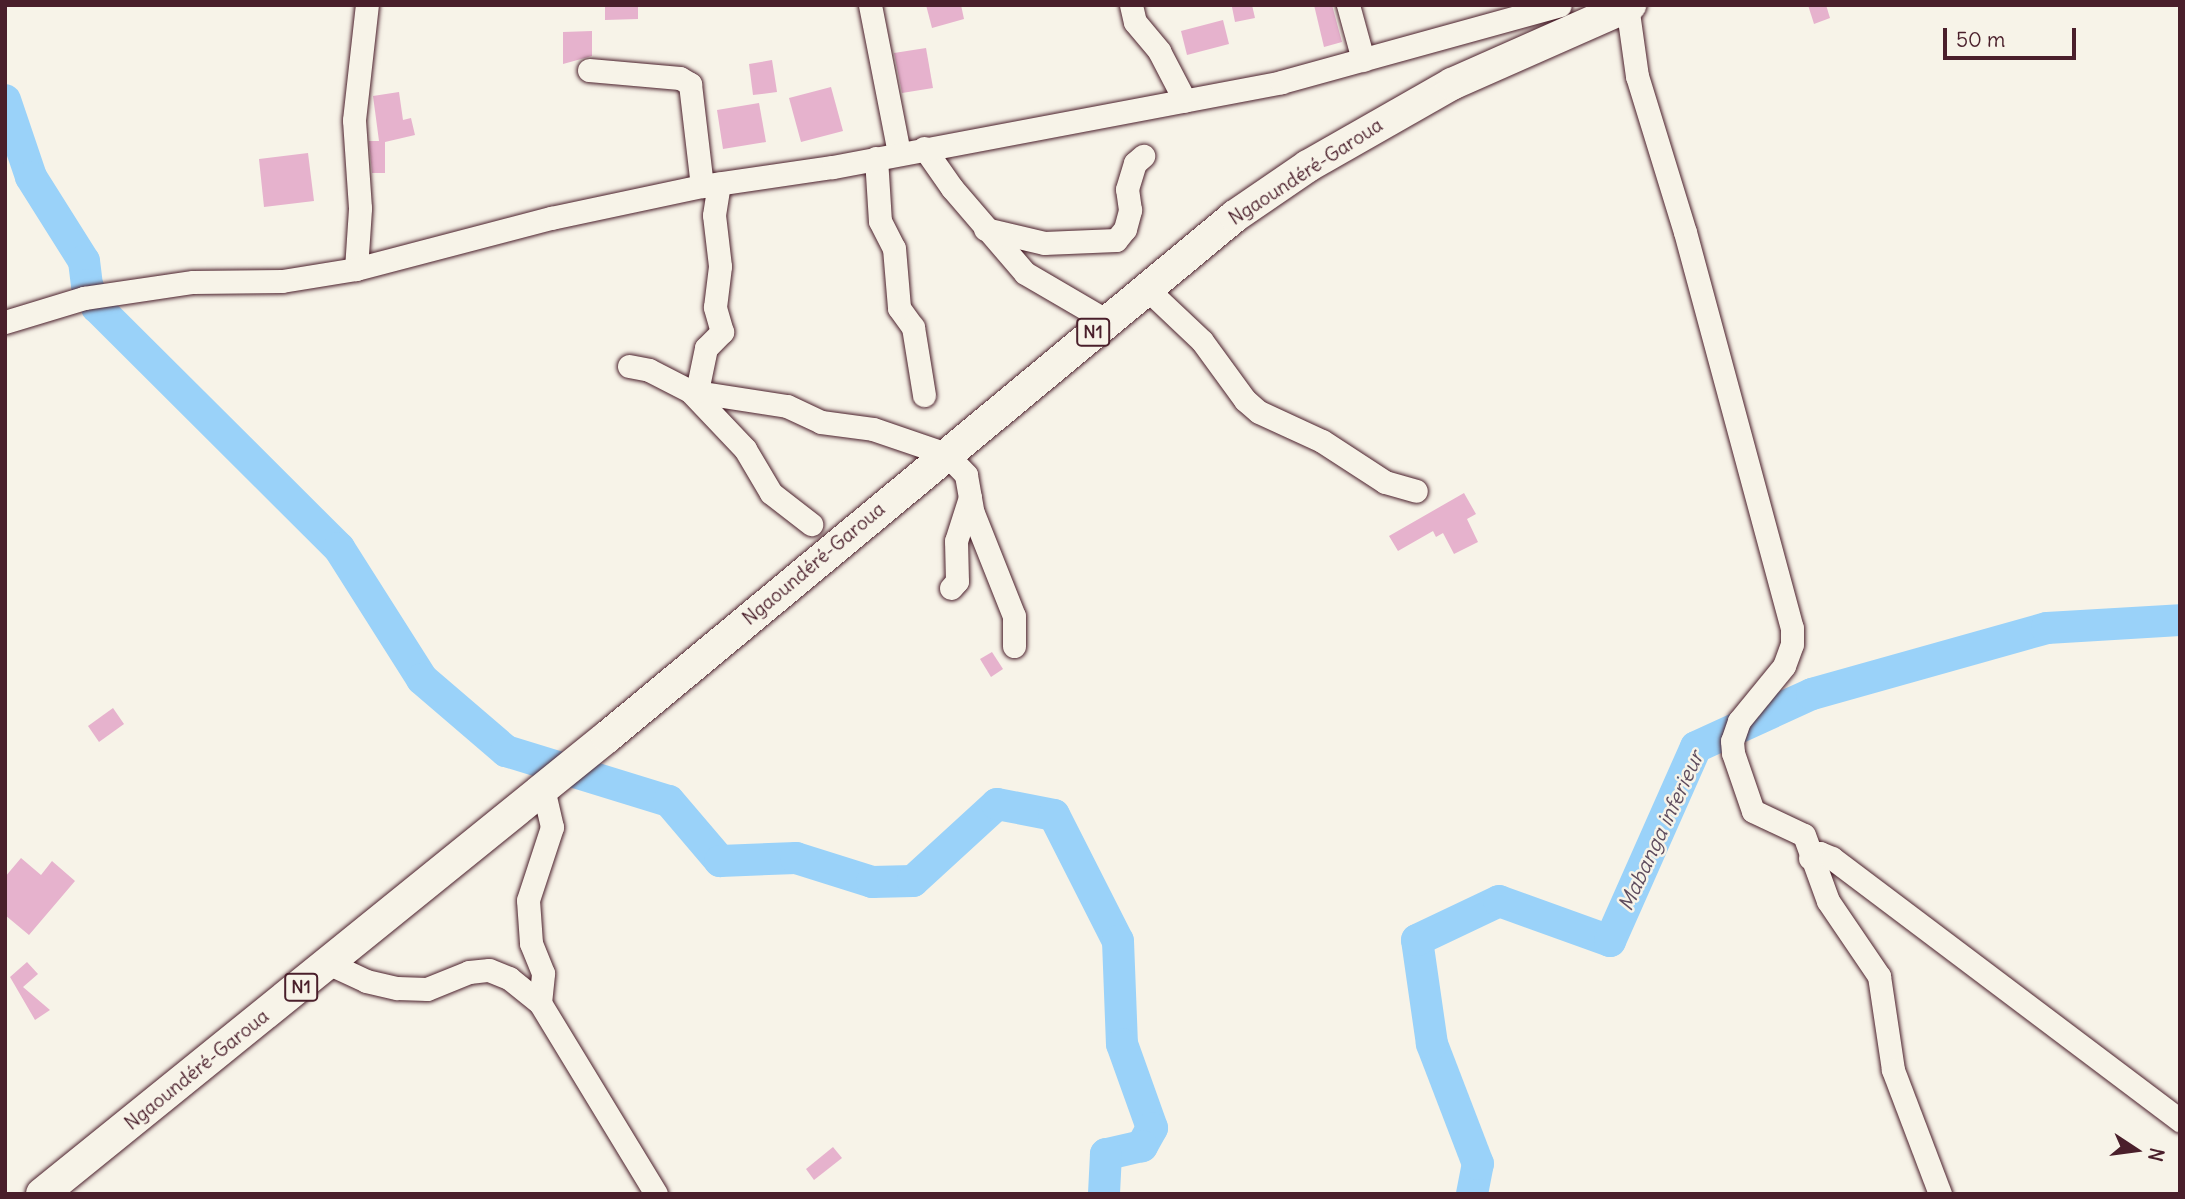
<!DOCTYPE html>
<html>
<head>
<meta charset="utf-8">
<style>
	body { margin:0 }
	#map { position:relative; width:2185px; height:1199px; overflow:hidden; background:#f7f3e8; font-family:Delius,sans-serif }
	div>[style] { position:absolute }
	.river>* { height:32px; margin:-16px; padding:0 16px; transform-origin:16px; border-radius:16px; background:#9ad2f9 }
	.building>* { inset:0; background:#e6b2cd }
	.roads { filter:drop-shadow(0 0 2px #4a1f2b) drop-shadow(0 0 2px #4a1f2b) }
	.minor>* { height:23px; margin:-11.5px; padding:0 11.5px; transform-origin:11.5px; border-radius:11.5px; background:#f7f3e8 }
	.highway>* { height:32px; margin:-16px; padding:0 16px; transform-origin:16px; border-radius:16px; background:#f7f3e8 }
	span { translate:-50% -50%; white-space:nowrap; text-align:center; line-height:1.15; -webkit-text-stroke:5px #f7f3e8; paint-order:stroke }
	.shield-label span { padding:2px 5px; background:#f7f3e8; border:2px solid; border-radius:5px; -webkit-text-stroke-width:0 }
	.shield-label { font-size:18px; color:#4a1f2b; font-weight:700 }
	.street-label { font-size:19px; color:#4a1f2b }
	.water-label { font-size:21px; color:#5e4c5e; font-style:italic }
	.frame { position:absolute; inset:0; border:7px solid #4a1f2b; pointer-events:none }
	.north { position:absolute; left:2101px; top:1115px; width:70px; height:70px; -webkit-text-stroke:5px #f7f3e8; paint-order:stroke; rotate:103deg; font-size:19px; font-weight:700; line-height:28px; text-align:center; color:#4a1f2b }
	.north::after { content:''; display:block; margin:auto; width:24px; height:32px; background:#4a1f2b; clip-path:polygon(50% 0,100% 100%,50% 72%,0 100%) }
	.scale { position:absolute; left:1943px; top:28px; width:133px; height:32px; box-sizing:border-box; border:4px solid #4a1f2b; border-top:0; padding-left:9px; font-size:21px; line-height:24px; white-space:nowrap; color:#4a1f2b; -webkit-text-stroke:5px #f7f3e8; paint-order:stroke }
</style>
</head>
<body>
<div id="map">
	<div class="river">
		<i style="left:5px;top:100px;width:81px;rotate:71.3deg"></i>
		<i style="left:31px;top:177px;width:99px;rotate:57.8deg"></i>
		<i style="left:84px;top:261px;width:24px;rotate:83deg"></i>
		<i style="left:87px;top:285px;width:24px;rotate:66deg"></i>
		<i style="left:97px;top:307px;width:342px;rotate:44.9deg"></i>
		<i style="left:339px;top:548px;width:155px;rotate:57.6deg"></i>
		<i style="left:422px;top:679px;width:111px;rotate:40.6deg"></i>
		<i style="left:506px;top:751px;width:170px;rotate:17.1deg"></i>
		<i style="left:669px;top:801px;width:79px;rotate:49.6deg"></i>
		<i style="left:720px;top:861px;width:76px;rotate:-2.3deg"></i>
		<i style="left:796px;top:858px;width:80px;rotate:17.5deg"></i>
		<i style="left:872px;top:882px;width:41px;rotate:-1.4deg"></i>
		<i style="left:913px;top:881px;width:114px;rotate:-42.5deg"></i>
		<i style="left:997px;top:804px;width:58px;rotate:10.9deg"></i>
		<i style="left:1054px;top:815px;width:141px;rotate:63.1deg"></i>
		<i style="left:1118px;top:941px;width:103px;rotate:87.8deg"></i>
		<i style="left:1122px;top:1044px;width:89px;rotate:70.3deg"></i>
		<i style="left:1152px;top:1128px;width:21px;rotate:119deg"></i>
		<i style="left:1142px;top:1146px;width:37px;rotate:167deg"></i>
		<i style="left:1106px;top:1154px;width:40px;rotate:92.9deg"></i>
		<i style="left:1472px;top:1194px;width:31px;rotate:-79deg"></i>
		<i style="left:1478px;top:1164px;width:129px;rotate:-111deg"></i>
		<i style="left:1432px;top:1044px;width:105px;rotate:-98.2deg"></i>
		<i style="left:1417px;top:940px;width:91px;rotate:-25.4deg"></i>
		<i style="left:1499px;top:901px;width:118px;rotate:19.8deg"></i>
		<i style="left:1610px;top:941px;width:212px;rotate:-66.1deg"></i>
		<i style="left:1696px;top:747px;width:128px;rotate:-24.6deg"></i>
		<i style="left:1812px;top:694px;width:244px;rotate:-15.7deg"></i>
		<i style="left:2047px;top:628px;width:133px;rotate:-3.4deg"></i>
	</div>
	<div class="building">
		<i style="clip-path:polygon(605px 5px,638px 5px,638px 19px,605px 20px)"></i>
		<i style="clip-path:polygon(926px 5px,961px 5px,964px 19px,932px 28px)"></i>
		<i style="clip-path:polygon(1252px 5px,1255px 18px,1235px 22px,1232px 7px)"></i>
		<i style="clip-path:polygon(1314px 5px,1332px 5px,1342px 42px,1324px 47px)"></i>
		<i style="clip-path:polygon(1808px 5px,1826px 5px,1830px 18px,1814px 24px)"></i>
		<i style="clip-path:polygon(1223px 20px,1229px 44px,1187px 55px,1181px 31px)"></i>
		<i style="clip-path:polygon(592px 31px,592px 56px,563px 64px,563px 32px)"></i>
		<i style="clip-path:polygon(926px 48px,933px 88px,902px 93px,894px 53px)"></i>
		<i style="clip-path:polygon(772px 60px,777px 92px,753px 95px,749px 64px)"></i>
		<i style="clip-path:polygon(831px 87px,843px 131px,801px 142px,789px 98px)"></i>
		<i style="clip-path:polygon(399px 92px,403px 120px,411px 118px,415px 135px,385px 142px,385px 173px,372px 173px,369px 141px,379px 141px,373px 96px)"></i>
		<i style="clip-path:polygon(759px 103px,766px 142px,723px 149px,717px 110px)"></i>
		<i style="clip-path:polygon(308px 153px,314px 201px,264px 207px,259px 159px)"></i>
		<i style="clip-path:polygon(1464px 493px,1476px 514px,1467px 519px,1478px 542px,1454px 554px,1443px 533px,1436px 537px,1433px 531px,1398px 551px,1389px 536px)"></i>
		<i style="clip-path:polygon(992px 652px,1003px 669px,991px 677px,980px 659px)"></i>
		<i style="clip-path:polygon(113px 708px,124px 724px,99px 742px,88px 726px)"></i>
		<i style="clip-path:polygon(21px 858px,41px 875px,52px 861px,75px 881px,29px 935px,5px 915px,5px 877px)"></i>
		<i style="clip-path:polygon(27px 962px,38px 974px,23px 987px,50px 1010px,35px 1020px,10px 977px)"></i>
		<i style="clip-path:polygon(833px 1147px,842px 1158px,814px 1180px,806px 1169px)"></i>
	</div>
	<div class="roads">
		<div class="minor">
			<i style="left:870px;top:5px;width:151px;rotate:78.9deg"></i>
			<i style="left:1131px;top:5px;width:17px;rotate:77deg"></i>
			<i style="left:1135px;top:22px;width:38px;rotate:50deg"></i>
			<i style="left:1159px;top:51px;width:56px;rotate:62.5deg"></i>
			<i style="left:1348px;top:5px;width:57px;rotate:74.7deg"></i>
			<i style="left:1627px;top:5px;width:72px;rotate:82deg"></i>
			<i style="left:1637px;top:76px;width:163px;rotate:72.9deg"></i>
			<i style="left:1685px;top:232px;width:410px;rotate:74.9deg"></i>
			<i style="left:1792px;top:628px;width:16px;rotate:90deg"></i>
			<i style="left:1792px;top:644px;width:23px;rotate:110deg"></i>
			<i style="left:1784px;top:666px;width:71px;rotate:129.3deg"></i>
			<i style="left:1739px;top:721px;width:21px;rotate:109deg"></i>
			<i style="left:1732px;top:741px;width:12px;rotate:85deg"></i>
			<i style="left:1733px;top:753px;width:61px;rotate:71deg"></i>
			<i style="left:1753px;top:811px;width:56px;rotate:25.2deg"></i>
			<i style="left:1804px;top:835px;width:70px;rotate:70deg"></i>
			<i style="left:1828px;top:901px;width:91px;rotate:55.8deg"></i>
			<i style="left:1879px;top:976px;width:95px;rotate:81.5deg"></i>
			<i style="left:1893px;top:1070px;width:133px;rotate:69.2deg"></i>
			<i style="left:589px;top:70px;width:91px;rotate:5deg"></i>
			<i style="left:680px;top:78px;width:12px;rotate:31deg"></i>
			<i style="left:690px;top:84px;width:103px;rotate:83.3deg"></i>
			<i style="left:924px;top:148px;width:49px;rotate:55deg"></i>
			<i style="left:952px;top:188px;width:112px;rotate:49.3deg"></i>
			<i style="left:1025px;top:273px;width:95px;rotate:30.3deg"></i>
			<i style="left:876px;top:158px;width:63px;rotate:86.4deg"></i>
			<i style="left:880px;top:221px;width:30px;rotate:63deg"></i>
			<i style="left:894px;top:248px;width:60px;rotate:85.2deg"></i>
			<i style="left:899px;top:308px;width:24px;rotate:54deg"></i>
			<i style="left:913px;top:327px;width:69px;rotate:80.8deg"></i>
			<i style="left:985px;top:229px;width:61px;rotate:13.3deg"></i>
			<i style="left:1044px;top:243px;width:72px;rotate:-2.4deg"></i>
			<i style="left:1116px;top:240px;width:14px;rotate:-51deg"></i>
			<i style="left:1125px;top:229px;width:20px;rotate:-75deg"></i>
			<i style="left:1130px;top:210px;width:21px;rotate:-98deg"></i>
			<i style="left:1127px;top:189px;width:27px;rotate:-73deg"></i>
			<i style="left:1135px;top:163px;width:11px;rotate:-41deg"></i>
			<i style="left:356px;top:269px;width:61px;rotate:-86.2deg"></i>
			<i style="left:360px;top:208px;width:88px;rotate:-93.9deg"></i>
			<i style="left:354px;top:120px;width:116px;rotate:-83.6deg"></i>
			<i style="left:1146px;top:288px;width:77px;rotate:43.4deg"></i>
			<i style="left:1202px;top:341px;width:73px;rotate:53.9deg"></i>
			<i style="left:1245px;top:400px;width:18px;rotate:41deg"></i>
			<i style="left:1259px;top:412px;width:69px;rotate:24.7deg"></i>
			<i style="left:1322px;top:441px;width:75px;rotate:33.1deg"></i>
			<i style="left:1385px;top:482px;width:32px;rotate:16deg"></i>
			<i style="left:5px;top:322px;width:83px;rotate:-16.9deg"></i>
			<i style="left:84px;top:298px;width:110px;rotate:-8.4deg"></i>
			<i style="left:193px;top:282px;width:89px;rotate:-0.6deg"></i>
			<i style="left:282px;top:281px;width:75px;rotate:-9.2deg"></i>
			<i style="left:356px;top:269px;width:202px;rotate:-14.7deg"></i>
			<i style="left:551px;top:218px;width:154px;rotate:-12deg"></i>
			<i style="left:702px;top:186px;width:132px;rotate:-8.3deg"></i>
			<i style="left:833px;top:167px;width:456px;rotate:-10.7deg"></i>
			<i style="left:1281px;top:82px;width:289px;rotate:-15.4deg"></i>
			<i style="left:629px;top:366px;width:20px;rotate:11deg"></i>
			<i style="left:649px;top:370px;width:46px;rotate:27.1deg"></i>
			<i style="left:690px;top:391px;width:98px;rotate:8.8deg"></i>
			<i style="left:787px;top:406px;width:38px;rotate:25deg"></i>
			<i style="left:821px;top:422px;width:52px;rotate:7.7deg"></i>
			<i style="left:873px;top:429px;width:77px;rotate:18.9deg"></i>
			<i style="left:946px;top:454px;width:29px;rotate:46deg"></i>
			<i style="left:966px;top:475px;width:39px;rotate:80deg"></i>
			<i style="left:973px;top:513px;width:111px;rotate:68.3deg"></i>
			<i style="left:1014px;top:616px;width:30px;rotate:90deg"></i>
			<i style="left:690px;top:391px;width:80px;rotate:46.5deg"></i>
			<i style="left:745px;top:449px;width:51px;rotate:59.4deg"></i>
			<i style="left:771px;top:493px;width:51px;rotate:37.8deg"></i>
			<i style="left:697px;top:391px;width:44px;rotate:-78.2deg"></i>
			<i style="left:706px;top:348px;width:23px;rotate:-45deg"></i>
			<i style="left:722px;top:332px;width:26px;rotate:-106deg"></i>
			<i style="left:715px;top:307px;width:41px;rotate:-83deg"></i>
			<i style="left:720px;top:266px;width:51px;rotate:-96.7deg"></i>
			<i style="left:714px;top:215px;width:32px;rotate:-81deg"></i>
			<i style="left:951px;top:588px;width:9px;rotate:-49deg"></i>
			<i style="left:957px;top:581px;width:40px;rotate:-91.4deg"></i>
			<i style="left:956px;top:541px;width:46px;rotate:-72.3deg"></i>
			<i style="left:1810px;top:858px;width:11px;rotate:-27deg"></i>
			<i style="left:1820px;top:853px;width:13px;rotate:23deg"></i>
			<i style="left:1832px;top:858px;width:436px;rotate:37deg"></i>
			<i style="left:330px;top:964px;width:40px;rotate:25deg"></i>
			<i style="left:366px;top:981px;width:32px;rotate:13deg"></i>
			<i style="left:397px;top:988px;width:30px;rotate:2deg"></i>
			<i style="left:427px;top:989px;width:45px;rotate:-22deg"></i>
			<i style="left:469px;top:972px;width:20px;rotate:-6deg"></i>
			<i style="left:489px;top:970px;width:22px;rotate:22deg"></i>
			<i style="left:509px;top:978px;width:40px;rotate:39deg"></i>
			<i style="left:540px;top:1003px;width:223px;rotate:58.7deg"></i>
			<i style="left:540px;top:1003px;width:30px;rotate:-84deg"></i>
			<i style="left:543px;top:973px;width:32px;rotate:-112deg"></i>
			<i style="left:531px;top:943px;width:43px;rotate:-94deg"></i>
			<i style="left:528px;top:900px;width:77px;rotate:-71.8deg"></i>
			<i style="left:552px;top:827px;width:39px;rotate:-103deg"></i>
		</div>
		<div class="highway">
			<i style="left:42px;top:1194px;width:727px;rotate:-38.97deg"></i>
			<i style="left:607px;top:737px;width:816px;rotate:-39.68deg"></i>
			<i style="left:1235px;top:216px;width:88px;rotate:-34.4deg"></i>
			<i style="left:1308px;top:166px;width:166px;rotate:-29.7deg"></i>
			<i style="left:1452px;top:84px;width:195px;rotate:-23.9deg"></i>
		</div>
	</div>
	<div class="shield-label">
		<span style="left:1093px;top:332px">N1</span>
		<span style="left:301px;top:987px">N1</span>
	</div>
	<div class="street-label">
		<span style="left:1306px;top:172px;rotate:-33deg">Ngaoundéré-Garoua</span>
		<span style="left:814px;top:564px;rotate:-40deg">Ngaoundéré-Garoua</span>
		<span style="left:197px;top:1070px;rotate:-39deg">Ngaoundéré-Garoua</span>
	</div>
	<div class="water-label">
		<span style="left:1661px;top:831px;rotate:-65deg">Mabanga inferieur</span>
	</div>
	<div class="frame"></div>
	<div class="north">N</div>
	<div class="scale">50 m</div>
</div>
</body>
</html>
